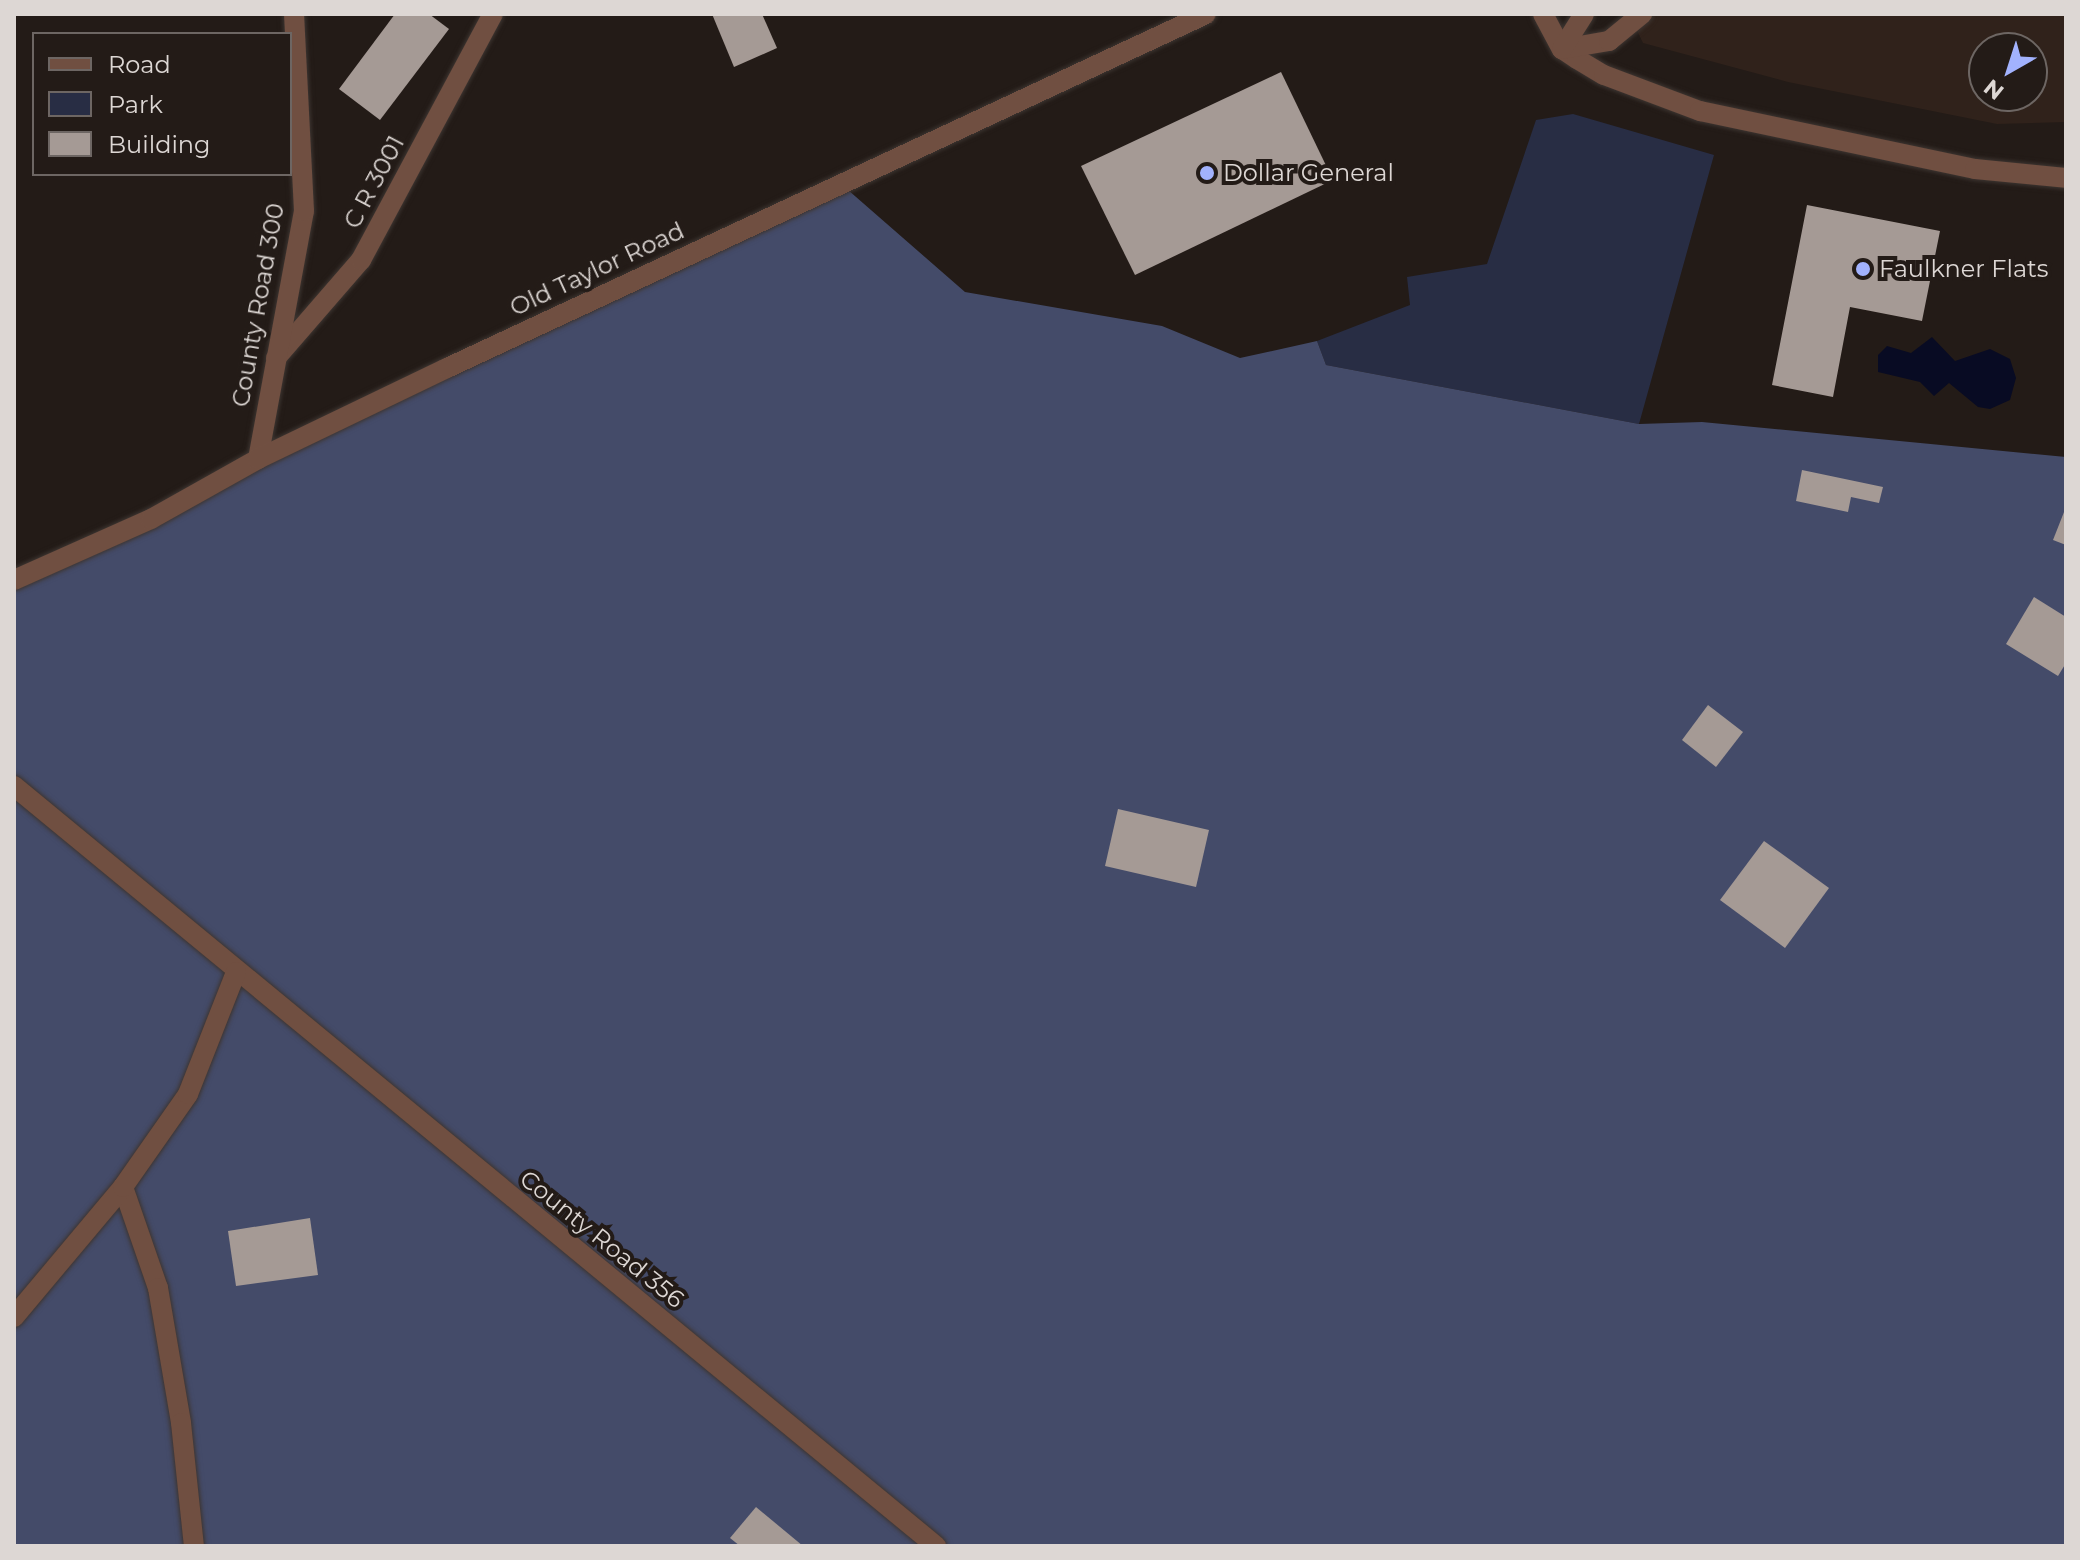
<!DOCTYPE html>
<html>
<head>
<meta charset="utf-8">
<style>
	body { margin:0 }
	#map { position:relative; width:2080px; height:1560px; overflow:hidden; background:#231b17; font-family:Montserrat,sans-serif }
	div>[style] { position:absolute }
	.built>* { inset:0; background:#30221b }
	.green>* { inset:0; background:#282d44 }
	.forest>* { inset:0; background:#444b69 }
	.water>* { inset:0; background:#080b23 }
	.building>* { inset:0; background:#a59a95 }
	.roads { filter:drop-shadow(0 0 2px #3d3531) drop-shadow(0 0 2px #3d3531) }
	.minor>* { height:20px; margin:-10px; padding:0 10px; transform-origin:10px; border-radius:10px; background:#704f41 }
	.dots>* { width:22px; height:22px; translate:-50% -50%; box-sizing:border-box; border:4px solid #231b17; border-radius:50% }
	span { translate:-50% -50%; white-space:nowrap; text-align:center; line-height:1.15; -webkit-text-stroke:8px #231b17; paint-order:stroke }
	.poi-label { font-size:24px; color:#ddd7d4 }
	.left { translate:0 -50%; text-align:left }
	.street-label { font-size:24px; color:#ddd7d4 }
	.frame { position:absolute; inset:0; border:16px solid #ddd7d4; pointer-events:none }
	.legend { position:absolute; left:32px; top:32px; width:260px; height:144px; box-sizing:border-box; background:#231b17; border:2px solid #6d6663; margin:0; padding:10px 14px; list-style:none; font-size:24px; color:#ddd7d4 }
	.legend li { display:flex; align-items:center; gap:16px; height:40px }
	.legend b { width:40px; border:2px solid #6d6663 }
	.north { position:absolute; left:1968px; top:32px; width:80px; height:80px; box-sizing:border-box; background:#231b17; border:2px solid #6d6663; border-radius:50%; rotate:219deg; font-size:22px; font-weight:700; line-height:32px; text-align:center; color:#ddd7d4 }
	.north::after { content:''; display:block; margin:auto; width:28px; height:36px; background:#a2b2fd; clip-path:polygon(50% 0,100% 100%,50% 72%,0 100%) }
</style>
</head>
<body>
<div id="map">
	<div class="built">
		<i style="clip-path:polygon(evenodd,1629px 14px,2066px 14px,2066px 122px,1997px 124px,1788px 82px,1643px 43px,1629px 14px,1984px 48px,2032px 48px,2032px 96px,1984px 96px,1984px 48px)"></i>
	</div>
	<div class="green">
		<i style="clip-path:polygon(1573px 114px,1714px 155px,1639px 424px,1326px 365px,1317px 341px,1410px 305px,1407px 277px,1487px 264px,1536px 120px)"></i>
	</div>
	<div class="forest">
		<i style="clip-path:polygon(840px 183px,965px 292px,1162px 326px,1240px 358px,1317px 341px,1326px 365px,1639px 424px,1702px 422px,2066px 457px,2066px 1546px,14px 1546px,14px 576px)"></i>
	</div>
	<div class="water">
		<i style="clip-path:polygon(1932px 337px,1955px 361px,1990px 349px,2010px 359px,2016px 378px,2010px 400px,1990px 409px,1978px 407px,1949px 383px,1934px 396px,1920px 382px,1878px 372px,1878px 355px,1887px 346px,1911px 353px)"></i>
	</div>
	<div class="building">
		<i style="clip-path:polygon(395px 14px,429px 14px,449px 29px,380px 120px,339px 89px)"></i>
		<i style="clip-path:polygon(712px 14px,762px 14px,777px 48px,734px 67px)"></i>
		<i style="clip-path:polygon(1281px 72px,1333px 180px,1135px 275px,1081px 166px)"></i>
		<i style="clip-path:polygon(1807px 205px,1940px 231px,1922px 321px,1850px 307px,1833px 397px,1772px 385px)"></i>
		<i style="clip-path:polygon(1802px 470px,1883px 487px,1879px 503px,1851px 497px,1848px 512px,1796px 501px)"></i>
		<i style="clip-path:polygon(2066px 507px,2066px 545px,2053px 540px)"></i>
		<i style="clip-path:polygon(2034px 597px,2066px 617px,2066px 663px,2058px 676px,2006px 644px)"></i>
		<i style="clip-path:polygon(1708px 705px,1743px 732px,1716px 767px,1682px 740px)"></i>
		<i style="clip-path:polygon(1118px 809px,1209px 830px,1196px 887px,1105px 866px)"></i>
		<i style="clip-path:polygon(1764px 841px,1829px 888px,1785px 948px,1720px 900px)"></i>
		<i style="clip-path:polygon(310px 1218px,318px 1275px,236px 1286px,228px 1231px)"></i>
		<i style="clip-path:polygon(756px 1507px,803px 1546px,740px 1546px,730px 1538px)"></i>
	</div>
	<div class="roads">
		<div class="minor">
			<i style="left:1543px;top:14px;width:40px;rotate:62deg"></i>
			<i style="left:1562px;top:49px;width:18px;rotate:34deg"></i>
			<i style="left:1577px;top:59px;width:31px;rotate:31deg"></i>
			<i style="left:1604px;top:75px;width:103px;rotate:20.6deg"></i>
			<i style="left:1700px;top:111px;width:281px;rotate:11.9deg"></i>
			<i style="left:1975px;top:169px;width:91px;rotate:5.6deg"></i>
			<i style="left:1562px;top:49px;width:48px;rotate:-9.7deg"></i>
			<i style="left:1609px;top:41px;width:43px;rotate:-39.3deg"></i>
			<i style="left:1562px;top:49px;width:41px;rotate:-57.8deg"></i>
			<i style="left:276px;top:358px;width:130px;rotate:-49.1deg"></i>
			<i style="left:361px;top:260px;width:279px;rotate:-61.8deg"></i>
			<i style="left:258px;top:459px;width:252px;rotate:-79.5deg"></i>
			<i style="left:304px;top:211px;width:197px;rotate:-92.9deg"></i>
			<i style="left:14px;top:580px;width:150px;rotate:-24deg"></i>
			<i style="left:151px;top:519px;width:123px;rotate:-29.3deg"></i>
			<i style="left:258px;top:459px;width:210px;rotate:-25.7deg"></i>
			<i style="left:447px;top:368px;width:837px;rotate:-25deg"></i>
			<i style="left:14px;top:786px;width:1195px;rotate:39.5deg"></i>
			<i style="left:123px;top:1187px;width:107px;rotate:70.9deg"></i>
			<i style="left:158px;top:1288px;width:137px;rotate:80.3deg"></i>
			<i style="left:181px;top:1423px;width:124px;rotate:84deg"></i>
			<i style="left:14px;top:1317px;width:170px;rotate:-50deg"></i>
			<i style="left:123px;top:1187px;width:113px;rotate:-55deg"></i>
			<i style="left:188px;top:1094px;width:131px;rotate:-68.5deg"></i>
		</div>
	</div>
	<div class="dots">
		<i style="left:1207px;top:173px;background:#a2b2fd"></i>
		<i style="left:1863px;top:269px;background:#a2b2fd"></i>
	</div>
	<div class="poi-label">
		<span class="left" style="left:1223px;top:173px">Dollar General</span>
		<span class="left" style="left:1879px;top:269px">Faulkner Flats</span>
	</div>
	<div class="street-label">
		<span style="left:374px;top:182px;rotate:-62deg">C R 3001</span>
		<span style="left:597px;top:269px;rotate:-25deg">Old Taylor Road</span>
		<span style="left:258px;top:305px;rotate:-80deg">County Road 300</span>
		<span style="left:602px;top:1239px;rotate:39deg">County Road 356</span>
	</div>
	<div class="frame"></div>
	<ul class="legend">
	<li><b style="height:10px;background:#704f41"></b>Road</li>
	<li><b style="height:22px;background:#282d44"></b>Park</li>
	<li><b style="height:22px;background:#a59a95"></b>Building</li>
	</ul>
	<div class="north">N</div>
</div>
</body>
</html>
